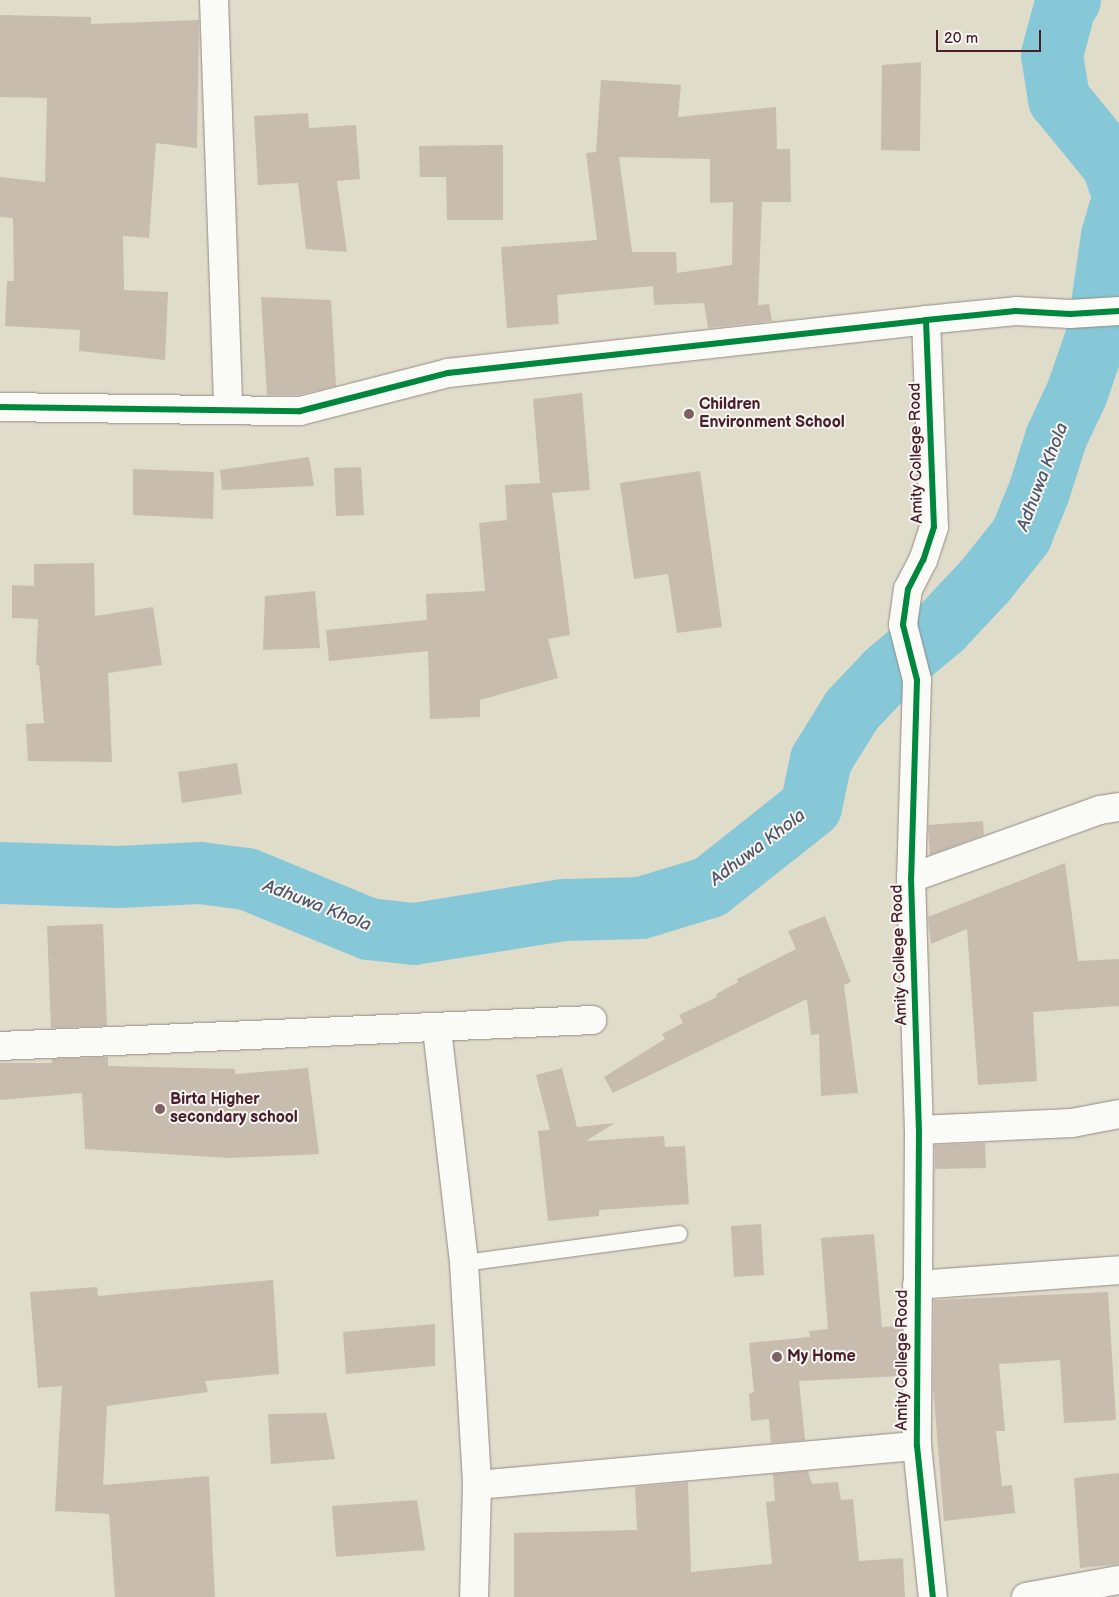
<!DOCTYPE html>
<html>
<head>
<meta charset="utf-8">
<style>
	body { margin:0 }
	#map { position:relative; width:1119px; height:1597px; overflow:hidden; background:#e0dcca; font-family:"Balsamiq Sans",sans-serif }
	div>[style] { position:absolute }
	.river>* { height:62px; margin:-31px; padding:0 31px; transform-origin:31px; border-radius:31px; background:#86c8d7 }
	.building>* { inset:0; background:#c7bcad }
	.roads { filter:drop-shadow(0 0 1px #948b84) drop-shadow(0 0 1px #948b84) }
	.service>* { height:16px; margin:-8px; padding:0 8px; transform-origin:8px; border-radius:8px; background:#fafaf7 }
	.minor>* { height:28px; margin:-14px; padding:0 14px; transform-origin:14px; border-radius:14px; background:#fafaf7 }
	.cycleway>* { height:6px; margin:-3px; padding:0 3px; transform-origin:3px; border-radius:3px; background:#00873e }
	.dots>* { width:14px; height:14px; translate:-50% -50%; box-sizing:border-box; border:2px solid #f6f6f2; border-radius:50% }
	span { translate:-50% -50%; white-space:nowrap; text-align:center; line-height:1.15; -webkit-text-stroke:4px #f6f6f2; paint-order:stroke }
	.poi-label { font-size:16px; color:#4a1f2b; font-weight:700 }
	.left { translate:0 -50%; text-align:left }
	.street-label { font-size:16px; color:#4a1f2b }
	.water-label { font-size:18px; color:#515769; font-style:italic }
	.scale { position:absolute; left:936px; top:30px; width:105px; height:22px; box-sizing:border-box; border:2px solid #4a1f2b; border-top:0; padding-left:6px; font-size:15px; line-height:18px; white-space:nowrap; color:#4a1f2b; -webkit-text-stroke:4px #f6f6f2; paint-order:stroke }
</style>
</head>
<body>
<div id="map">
	<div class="river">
		<i style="left:1070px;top:0;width:5px;rotate:143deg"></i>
		<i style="left:1066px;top:3px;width:54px;rotate:105.1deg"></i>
		<i style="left:1052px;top:55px;width:45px;rotate:81deg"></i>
		<i style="left:1059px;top:99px;width:85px;rotate:50.7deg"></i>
		<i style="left:1113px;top:165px;width:20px;rotate:72deg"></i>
		<i style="left:0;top:873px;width:118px;rotate:1.9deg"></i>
		<i style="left:118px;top:877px;width:82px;rotate:-2.8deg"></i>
		<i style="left:200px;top:873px;width:47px;rotate:7.3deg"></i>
		<i style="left:247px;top:879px;width:132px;rotate:22.3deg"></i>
		<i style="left:369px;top:929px;width:45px;rotate:6.3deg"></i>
		<i style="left:414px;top:934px;width:152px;rotate:-9.1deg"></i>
		<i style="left:564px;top:910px;width:77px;rotate:-1.5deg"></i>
		<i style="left:641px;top:908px;width:72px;rotate:-16.9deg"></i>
		<i style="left:710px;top:887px;width:129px;rotate:-38.4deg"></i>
		<i style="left:811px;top:807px;width:48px;rotate:-78deg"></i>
		<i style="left:821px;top:760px;width:59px;rotate:-58.2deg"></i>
		<i style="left:852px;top:710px;width:52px;rotate:-46.5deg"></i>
		<i style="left:888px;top:672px;width:69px;rotate:-39.7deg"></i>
		<i style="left:941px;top:628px;width:64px;rotate:-46.9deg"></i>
		<i style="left:985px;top:581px;width:58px;rotate:-51.3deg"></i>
		<i style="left:1021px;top:536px;width:48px;rotate:-67.8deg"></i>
		<i style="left:1039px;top:492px;width:57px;rotate:-72.5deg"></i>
		<i style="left:1056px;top:438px;width:50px;rotate:-65deg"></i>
		<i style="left:1077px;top:393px;width:65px;rotate:-71deg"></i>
		<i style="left:1098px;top:332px;width:97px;rotate:-81.7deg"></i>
		<i style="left:1112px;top:236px;width:26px;rotate:-74deg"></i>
	</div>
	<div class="building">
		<i style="clip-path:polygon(0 15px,91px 17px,91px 24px,199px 20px,197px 148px,156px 143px,149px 238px,123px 236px,124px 290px,168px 292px,165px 360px,79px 351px,80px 330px,5px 326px,7px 281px,14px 281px,13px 218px,0 217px,0 177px,45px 182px,47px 98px,0 97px)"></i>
		<i style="clip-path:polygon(921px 62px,920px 151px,881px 150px,882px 65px)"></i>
		<i style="clip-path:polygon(evenodd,601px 80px,681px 85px,678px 117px,776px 107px,777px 149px,790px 149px,791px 202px,762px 202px,758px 305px,769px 304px,772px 321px,708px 328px,704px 303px,654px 305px,653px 286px,557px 295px,559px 324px,507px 328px,501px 247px,597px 240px,586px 153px,596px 152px,601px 80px,619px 157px,710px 159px,710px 203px,733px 202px,732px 265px,677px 273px,676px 252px,632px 252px,619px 157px)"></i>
		<i style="clip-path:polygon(308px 113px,309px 128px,356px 125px,360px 179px,337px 181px,347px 252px,306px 249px,298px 183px,258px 185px,254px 116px)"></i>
		<i style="clip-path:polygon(503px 145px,503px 220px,447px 220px,446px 177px,420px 177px,419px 146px)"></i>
		<i style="clip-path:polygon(261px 297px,331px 300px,336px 386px,298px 395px,267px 395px)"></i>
		<i style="clip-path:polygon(582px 393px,590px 490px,552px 493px,570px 635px,548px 639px,558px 678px,480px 700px,480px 717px,430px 719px,428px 651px,329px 661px,326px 630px,427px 620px,426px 594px,485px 591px,479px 523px,507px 520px,505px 485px,540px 483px,533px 399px)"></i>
		<i style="clip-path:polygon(309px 457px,314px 486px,222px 490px,220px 470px)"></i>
		<i style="clip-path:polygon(361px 467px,364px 515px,336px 516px,334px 468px)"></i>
		<i style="clip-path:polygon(133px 469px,214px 472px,213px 519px,133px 515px)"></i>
		<i style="clip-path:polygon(700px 471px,722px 627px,677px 633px,668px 574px,634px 579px,620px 483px)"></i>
		<i style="clip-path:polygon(94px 563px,95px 616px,153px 607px,162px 665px,108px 673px,112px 762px,28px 761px,26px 724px,44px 723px,39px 665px,36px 665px,38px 619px,12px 618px,12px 585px,34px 586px,34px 564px)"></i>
		<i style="clip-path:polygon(315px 591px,320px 648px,263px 650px,265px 596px)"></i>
		<i style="clip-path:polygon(237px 763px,242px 794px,182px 803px,178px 772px)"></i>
		<i style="clip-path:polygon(983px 821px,984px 835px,930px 855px,928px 825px)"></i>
		<i style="clip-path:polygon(1065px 863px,1078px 961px,1119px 959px,1119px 1006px,1033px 1012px,1037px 1081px,978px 1085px,967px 929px,931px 944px,928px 917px)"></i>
		<i style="clip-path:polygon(825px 916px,851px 982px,844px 985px,858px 1093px,821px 1096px,819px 1034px,811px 1035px,807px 999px,613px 1093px,604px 1077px,665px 1039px,662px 1034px,683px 1023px,679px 1015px,717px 997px,716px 994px,738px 982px,737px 979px,796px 949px,788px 931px)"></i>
		<i style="clip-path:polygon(103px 924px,107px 1026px,51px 1028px,47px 926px)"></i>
		<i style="clip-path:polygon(108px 1057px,108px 1066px,235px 1069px,235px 1074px,308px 1068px,319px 1154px,229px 1158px,85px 1149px,82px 1093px,0 1100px,0 1063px,52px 1063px,52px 1059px)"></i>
		<i style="clip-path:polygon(562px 1068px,577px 1127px,615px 1123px,586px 1141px,664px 1136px,665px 1147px,685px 1146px,689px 1204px,599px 1210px,599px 1216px,548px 1221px,538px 1131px,550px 1130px,536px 1075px)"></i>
		<i style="clip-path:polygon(985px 1143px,986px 1168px,935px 1169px,935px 1145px)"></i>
		<i style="clip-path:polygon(761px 1224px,764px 1275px,734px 1277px,731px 1226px)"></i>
		<i style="clip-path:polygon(874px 1234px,882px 1327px,902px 1326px,902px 1376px,799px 1381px,805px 1440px,771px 1443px,769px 1419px,751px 1421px,749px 1394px,754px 1392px,749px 1343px,810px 1337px,809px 1331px,828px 1329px,821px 1238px)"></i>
		<i style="clip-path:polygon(273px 1280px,279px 1374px,205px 1381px,208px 1392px,107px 1406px,103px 1485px,209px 1476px,215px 1597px,115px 1597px,109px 1514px,55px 1511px,62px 1386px,38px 1388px,30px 1292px,97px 1287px,98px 1296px)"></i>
		<i style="clip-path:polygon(1108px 1292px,1116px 1420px,1064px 1423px,1060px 1360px,999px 1364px,1005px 1431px,996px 1431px,1002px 1486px,1012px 1485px,1015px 1513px,944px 1521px,933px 1386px,934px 1300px)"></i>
		<i style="clip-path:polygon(435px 1324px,435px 1366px,346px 1374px,343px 1332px)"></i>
		<i style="clip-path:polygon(326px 1413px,335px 1459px,271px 1464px,268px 1414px)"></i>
		<i style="clip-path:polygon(808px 1471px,812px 1484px,838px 1482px,841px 1500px,853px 1499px,859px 1561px,903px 1558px,905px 1597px,514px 1597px,514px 1533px,637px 1530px,635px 1487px,688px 1482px,691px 1572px,772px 1564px,766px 1502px,775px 1501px,773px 1474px)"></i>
		<i style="clip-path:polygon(1119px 1473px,1119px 1564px,1080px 1568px,1074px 1478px)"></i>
		<i style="clip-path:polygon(417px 1500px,425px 1550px,336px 1557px,332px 1506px)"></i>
	</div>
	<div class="roads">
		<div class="service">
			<i style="left:464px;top:1263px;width:217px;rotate:-7.7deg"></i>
		</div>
		<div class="minor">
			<i style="left:214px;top:0;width:410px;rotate:88deg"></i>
			<i style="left:926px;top:320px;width:207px;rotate:87.8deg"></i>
			<i style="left:934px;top:527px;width:35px;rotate:108deg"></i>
			<i style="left:923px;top:560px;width:33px;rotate:117deg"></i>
			<i style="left:908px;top:589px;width:36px;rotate:98deg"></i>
			<i style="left:903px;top:625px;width:57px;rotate:75.7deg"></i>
			<i style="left:917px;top:680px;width:198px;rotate:91.7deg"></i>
			<i style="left:911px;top:878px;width:252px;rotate:88.2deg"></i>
			<i style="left:919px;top:1130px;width:316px;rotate:90.4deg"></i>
			<i style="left:917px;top:1446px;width:152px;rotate:84deg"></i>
			<i style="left:0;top:407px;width:300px;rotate:0.8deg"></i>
			<i style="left:300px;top:411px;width:153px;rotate:-14.4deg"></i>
			<i style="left:448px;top:373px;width:481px;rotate:-6.3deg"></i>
			<i style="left:926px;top:320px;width:90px;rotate:-5.7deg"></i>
			<i style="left:1016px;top:311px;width:54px;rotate:3.2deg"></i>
			<i style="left:1070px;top:314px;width:49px;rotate:-3.5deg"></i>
			<i style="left:911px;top:878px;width:201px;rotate:-19.8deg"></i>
			<i style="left:1100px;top:810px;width:19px;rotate:-9deg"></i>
			<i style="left:437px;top:1029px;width:236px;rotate:83.4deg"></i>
			<i style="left:464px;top:1263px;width:222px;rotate:86.6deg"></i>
			<i style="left:477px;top:1485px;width:112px;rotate:91.5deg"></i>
			<i style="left:0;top:1046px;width:593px;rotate:-2.51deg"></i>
			<i style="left:919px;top:1130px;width:153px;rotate:-2.6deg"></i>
			<i style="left:1072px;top:1123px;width:48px;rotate:-10.8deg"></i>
			<i style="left:917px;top:1285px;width:203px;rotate:-4.2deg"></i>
			<i style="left:477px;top:1485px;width:442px;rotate:-5.1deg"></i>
			<i style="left:1026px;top:1597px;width:95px;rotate:-10.4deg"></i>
		</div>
	</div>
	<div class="cycleway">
		<i style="left:926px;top:320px;width:207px;rotate:87.8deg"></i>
		<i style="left:934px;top:527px;width:35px;rotate:108deg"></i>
		<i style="left:923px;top:560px;width:33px;rotate:117deg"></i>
		<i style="left:908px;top:589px;width:36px;rotate:98deg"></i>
		<i style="left:903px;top:625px;width:57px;rotate:75.7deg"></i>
		<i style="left:917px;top:680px;width:198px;rotate:91.7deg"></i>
		<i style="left:911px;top:878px;width:252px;rotate:88.2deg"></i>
		<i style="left:919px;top:1130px;width:316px;rotate:90.4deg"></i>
		<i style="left:917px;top:1446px;width:152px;rotate:84deg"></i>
		<i style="left:0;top:407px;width:300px;rotate:0.8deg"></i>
		<i style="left:300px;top:411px;width:153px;rotate:-14.4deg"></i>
		<i style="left:448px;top:373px;width:481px;rotate:-6.3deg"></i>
		<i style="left:926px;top:320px;width:90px;rotate:-5.7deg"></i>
		<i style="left:1016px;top:311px;width:54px;rotate:3.2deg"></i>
		<i style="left:1070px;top:314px;width:49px;rotate:-3.5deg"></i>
	</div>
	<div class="dots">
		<i style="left:689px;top:414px;background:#7e6163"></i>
		<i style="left:160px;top:1109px;background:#7e6163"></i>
		<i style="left:777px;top:1357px;background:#7e6163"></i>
	</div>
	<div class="poi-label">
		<span class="left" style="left:699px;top:414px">Children<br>Environment School</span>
		<span class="left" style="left:170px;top:1109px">Birta Higher<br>secondary school</span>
		<span class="left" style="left:787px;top:1357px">My Home</span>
	</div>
	<div class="street-label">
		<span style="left:917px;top:453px;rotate:-91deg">Amity College Road</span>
		<span style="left:900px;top:955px;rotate:-92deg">Amity College Road</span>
		<span style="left:903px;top:1360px;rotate:-90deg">Amity College Road</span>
	</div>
	<div class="water-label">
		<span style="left:1043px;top:477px;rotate:-69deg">Adhuwa Khola</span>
		<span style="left:758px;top:848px;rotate:-37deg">Adhuwa Khola</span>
		<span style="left:317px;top:906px;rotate:21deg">Adhuwa Khola</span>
	</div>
	<div class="scale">20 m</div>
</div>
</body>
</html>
